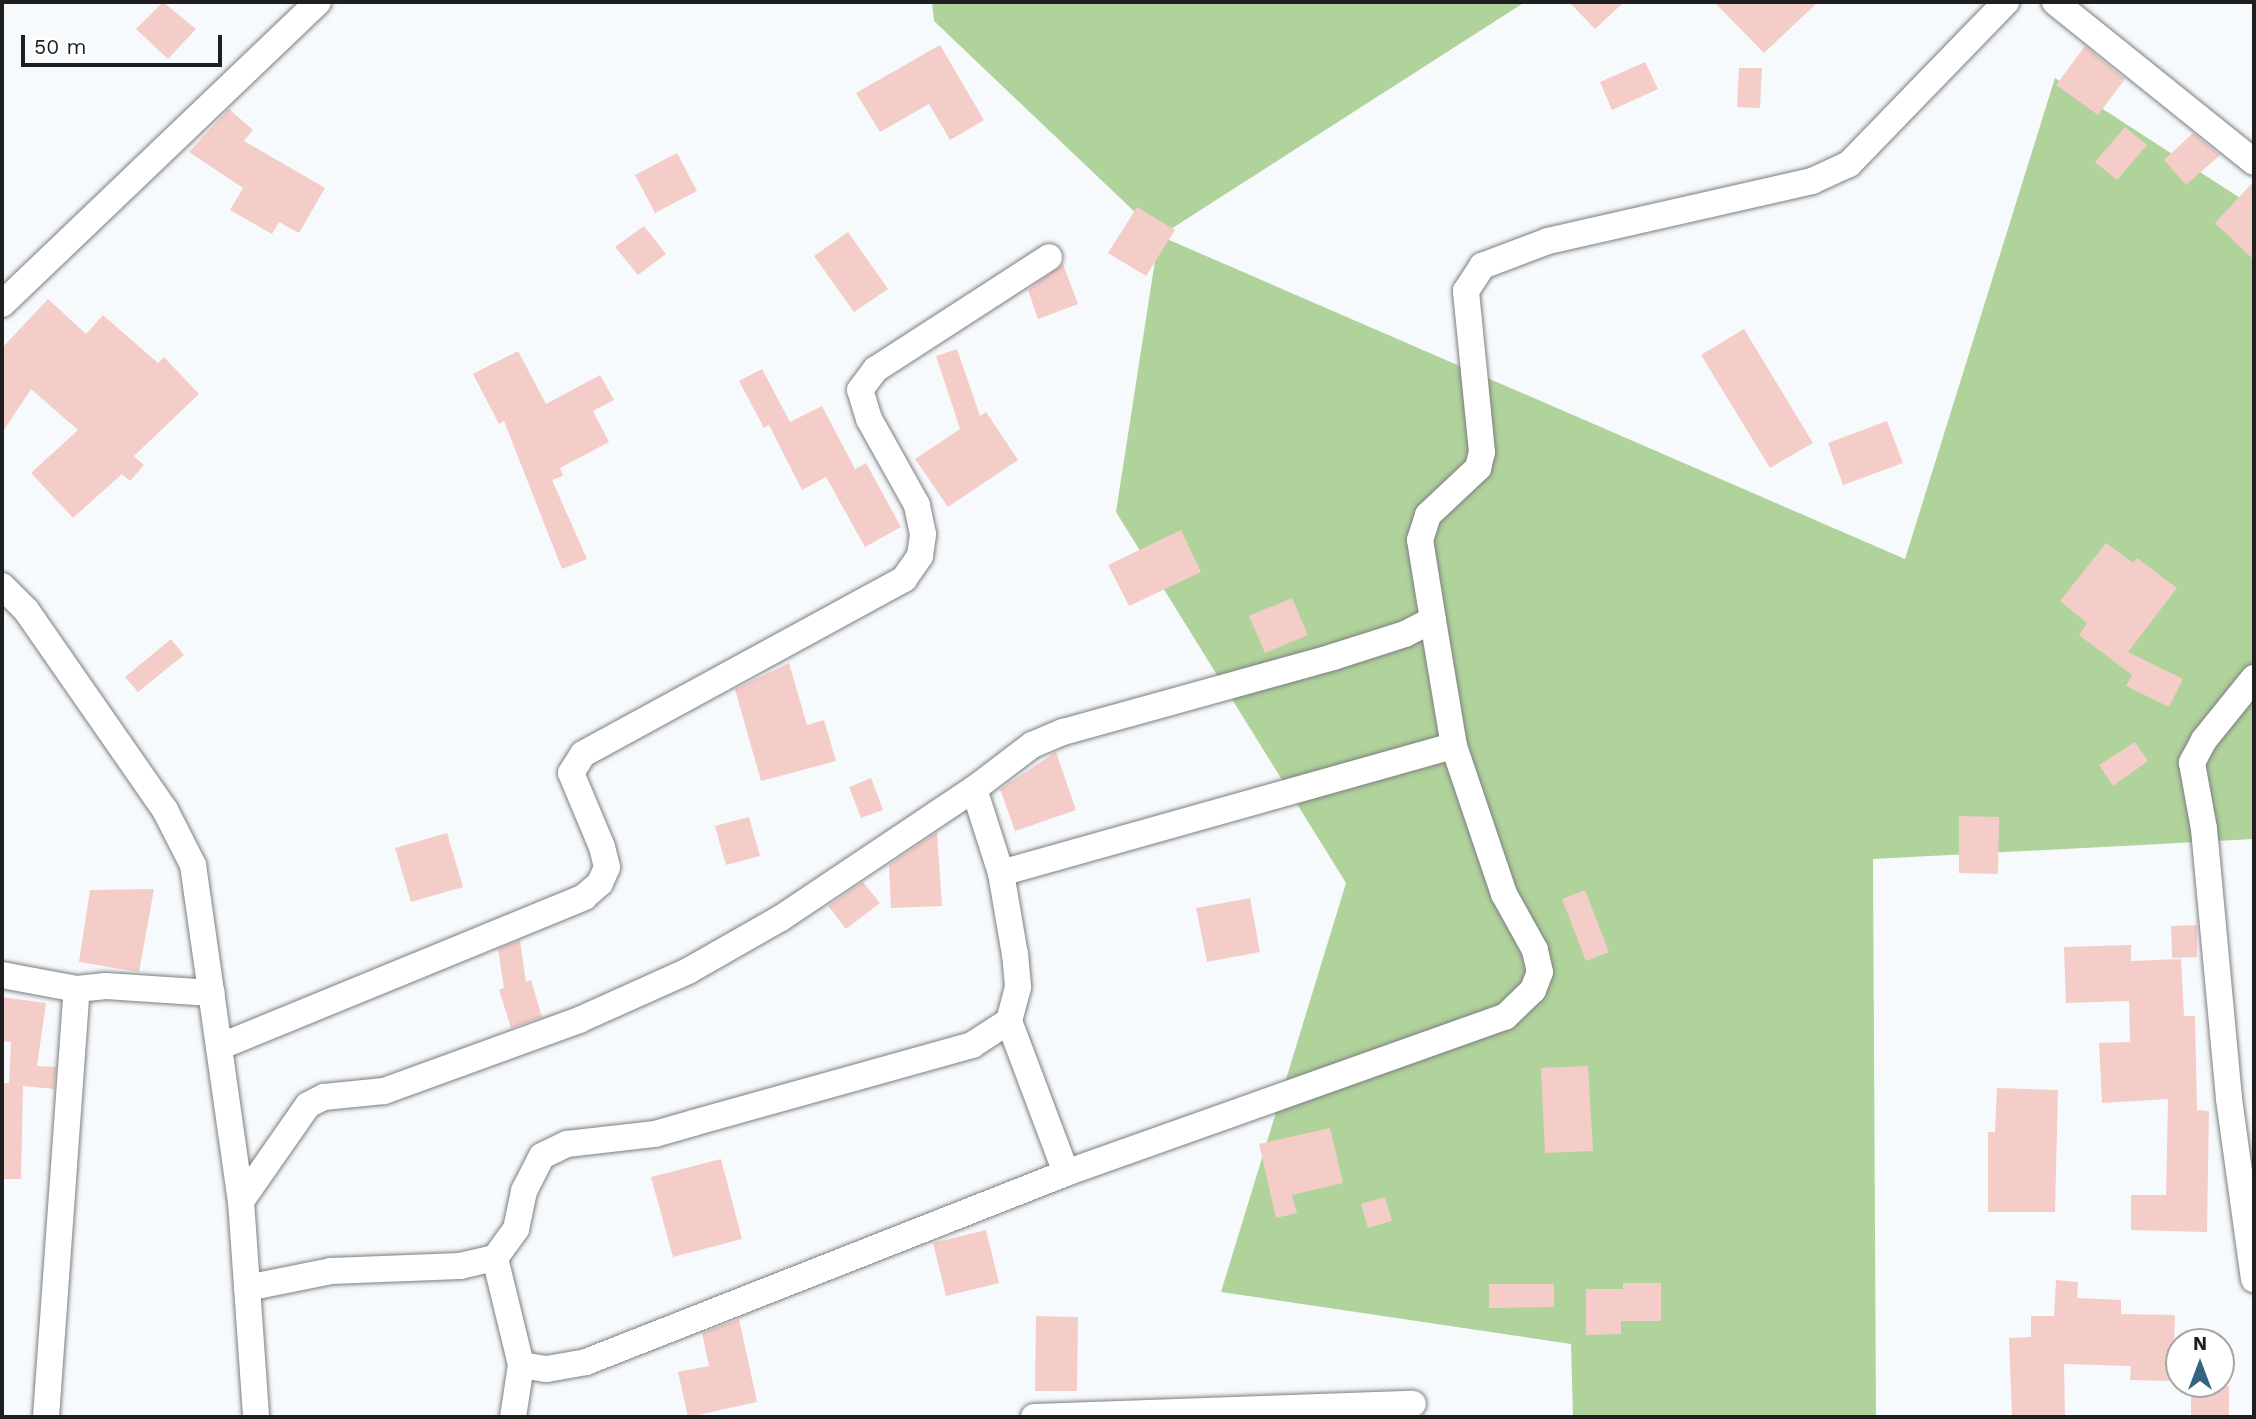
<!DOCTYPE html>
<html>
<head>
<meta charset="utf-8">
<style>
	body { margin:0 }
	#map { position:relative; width:2256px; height:1419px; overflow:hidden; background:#f7fafc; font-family:"Work Sans",sans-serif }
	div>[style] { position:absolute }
	.green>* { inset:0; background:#b0d29b }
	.building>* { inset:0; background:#f5cdc8 }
	.roads { filter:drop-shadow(0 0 2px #7c7e80) drop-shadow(0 0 2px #7c7e80) }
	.street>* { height:26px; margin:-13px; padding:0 13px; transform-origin:13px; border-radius:13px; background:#fff }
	span { translate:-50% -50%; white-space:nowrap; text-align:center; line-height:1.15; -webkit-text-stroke:7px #fff; paint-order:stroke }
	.frame { position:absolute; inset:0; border:4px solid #1f1f20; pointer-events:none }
	.north { position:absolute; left:2165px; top:1328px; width:70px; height:70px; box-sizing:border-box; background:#fff; border:2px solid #a5a5a6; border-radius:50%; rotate:0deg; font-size:19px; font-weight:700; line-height:28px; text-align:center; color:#1f1f20 }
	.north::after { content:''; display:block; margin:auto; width:24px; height:32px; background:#336482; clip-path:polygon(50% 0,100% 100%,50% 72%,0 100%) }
	.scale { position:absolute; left:21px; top:35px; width:201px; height:32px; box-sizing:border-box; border:4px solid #1f1f20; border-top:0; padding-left:9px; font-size:21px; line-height:24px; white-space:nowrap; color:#1f1f20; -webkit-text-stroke:5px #fff; paint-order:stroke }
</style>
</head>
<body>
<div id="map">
	<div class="green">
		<i style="clip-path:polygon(932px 2px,1525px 2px,1160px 236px,1905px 559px,2055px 78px,2254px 207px,2254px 839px,1873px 859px,1876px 1417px,1573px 1417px,1571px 1344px,1221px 1292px,1346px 883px,1116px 512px,1159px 235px,934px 21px)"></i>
	</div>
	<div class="building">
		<i style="clip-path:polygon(163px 2px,196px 29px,168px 59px,136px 29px)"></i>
		<i style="clip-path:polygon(1569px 2px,1624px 2px,1595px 29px)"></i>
		<i style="clip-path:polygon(1714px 2px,1818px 2px,1764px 53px)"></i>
		<i style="clip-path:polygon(940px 45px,984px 120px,950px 140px,929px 104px,880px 132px,856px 93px)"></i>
		<i style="clip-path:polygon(2085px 46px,2125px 79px,2098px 115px,2056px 85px)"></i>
		<i style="clip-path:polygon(1645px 62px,1658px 89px,1612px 110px,1600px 82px)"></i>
		<i style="clip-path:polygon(1739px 68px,1762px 68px,1760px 108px,1737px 107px)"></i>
		<i style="clip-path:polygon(229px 109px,253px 130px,244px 141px,325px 188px,299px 233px,279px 222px,272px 234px,230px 210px,243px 188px,189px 152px)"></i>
		<i style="clip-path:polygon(2125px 127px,2147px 145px,2117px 180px,2095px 162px)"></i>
		<i style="clip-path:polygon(2193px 133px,2220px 155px,2186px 185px,2164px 160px)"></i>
		<i style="clip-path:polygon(677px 153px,697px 191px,655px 213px,635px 175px)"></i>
		<i style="clip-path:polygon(2254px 181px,2254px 260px,2215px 223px)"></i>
		<i style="clip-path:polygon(1137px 207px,1175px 230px,1146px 276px,1108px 253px)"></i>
		<i style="clip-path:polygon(644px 226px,666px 254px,638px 275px,615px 247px)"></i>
		<i style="clip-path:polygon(848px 232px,888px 289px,854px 312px,814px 256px)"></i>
		<i style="clip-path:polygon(1063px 264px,1078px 304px,1038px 319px,1028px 290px)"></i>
		<i style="clip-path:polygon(48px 299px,86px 334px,103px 315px,158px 363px,164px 357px,199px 394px,134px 456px,144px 465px,130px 481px,122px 474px,73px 518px,31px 473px,78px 430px,31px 389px,2px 433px,2px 348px)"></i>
		<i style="clip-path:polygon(1744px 329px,1813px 443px,1770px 468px,1701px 355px)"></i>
		<i style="clip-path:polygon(957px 349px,980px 416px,986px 412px,1018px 460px,948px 507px,915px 459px,960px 429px,936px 356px)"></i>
		<i style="clip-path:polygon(518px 351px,546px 404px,600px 375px,614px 400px,593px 411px,609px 442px,560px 468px,563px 476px,552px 480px,587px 559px,562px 569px,504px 421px,499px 424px,473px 374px)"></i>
		<i style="clip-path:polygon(762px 369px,790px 422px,822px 406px,855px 469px,866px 463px,901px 527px,865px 547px,826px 477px,802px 490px,769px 425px,764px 428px,739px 381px)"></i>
		<i style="clip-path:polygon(1887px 421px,1903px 463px,1843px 485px,1828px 443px)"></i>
		<i style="clip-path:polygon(1181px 530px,1201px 572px,1129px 606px,1108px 565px)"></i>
		<i style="clip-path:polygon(2106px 543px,2133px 563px,2137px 558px,2177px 588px,2128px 652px,2183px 679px,2169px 707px,2126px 686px,2132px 675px,2079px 635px,2087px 623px,2060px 601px)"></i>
		<i style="clip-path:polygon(1292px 598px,1308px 635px,1265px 653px,1249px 616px)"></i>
		<i style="clip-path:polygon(171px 639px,184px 655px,138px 692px,125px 677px)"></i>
		<i style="clip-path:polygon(789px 663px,807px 725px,824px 720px,836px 761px,761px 781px,735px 689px)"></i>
		<i style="clip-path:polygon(2135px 742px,2148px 761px,2113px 786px,2099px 765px)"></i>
		<i style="clip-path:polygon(1056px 752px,1076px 810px,1015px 831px,1000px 789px)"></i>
		<i style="clip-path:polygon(871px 778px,883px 810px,861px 818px,849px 787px)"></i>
		<i style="clip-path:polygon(1959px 816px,1999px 817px,1998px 874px,1959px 873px)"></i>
		<i style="clip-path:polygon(749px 817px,760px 856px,726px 865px,715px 826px)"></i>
		<i style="clip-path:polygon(937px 832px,942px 906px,891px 908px,889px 865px)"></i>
		<i style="clip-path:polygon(447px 833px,463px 887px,411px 902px,395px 848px)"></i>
		<i style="clip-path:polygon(863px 882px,880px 903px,846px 929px,828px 906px)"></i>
		<i style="clip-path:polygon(154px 889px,139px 972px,79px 962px,90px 890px)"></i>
		<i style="clip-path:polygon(1585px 890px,1609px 952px,1586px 961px,1562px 899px)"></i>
		<i style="clip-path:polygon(1250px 898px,1260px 952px,1207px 962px,1196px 908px)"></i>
		<i style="clip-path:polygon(2197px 925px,2197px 957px,2172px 958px,2171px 926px)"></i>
		<i style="clip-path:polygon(520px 940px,526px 982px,531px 980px,542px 1017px,511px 1028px,499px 990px,504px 988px,498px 949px)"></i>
		<i style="clip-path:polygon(2131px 945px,2131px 961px,2181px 959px,2184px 1016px,2195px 1016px,2197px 1110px,2209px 1111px,2207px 1232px,2131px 1230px,2131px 1195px,2166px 1195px,2168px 1099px,2102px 1103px,2099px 1043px,2130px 1042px,2129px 1001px,2066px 1003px,2064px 947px)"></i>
		<i style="clip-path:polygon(2px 997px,46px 1003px,37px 1066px,56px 1067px,54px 1089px,23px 1086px,21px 1179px,2px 1179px,2px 1083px,9px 1083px,11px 1042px,2px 1041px)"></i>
		<i style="clip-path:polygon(1588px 1066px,1593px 1151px,1545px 1153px,1541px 1068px)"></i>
		<i style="clip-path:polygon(1997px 1088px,2058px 1090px,2055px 1212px,1988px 1212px,1988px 1132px,1995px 1132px)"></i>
		<i style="clip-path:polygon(1330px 1128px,1343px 1183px,1292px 1195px,1297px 1213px,1276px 1218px,1259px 1144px)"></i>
		<i style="clip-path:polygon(721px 1159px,742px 1239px,673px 1257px,651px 1177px)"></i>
		<i style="clip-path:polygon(1385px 1197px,1392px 1221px,1368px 1228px,1361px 1204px)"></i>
		<i style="clip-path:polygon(986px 1230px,999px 1283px,946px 1296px,933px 1243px)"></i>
		<i style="clip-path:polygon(2056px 1280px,2078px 1282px,2077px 1298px,2121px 1300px,2121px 1314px,2175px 1315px,2173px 1381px,2130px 1380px,2131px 1366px,2064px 1364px,2065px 1417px,2012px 1417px,2009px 1338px,2031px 1337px,2031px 1316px,2054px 1316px)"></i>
		<i style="clip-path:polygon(1623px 1283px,1661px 1283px,1661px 1321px,1621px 1321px,1621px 1334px,1586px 1335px,1586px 1289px,1623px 1289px)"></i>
		<i style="clip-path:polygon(1489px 1284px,1554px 1284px,1554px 1307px,1489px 1308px)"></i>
		<i style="clip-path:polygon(1036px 1316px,1078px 1317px,1077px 1391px,1035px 1391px)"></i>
		<i style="clip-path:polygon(739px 1319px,757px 1402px,688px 1417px,678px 1372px,709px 1366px,702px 1333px)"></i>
		<i style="clip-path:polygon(2191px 1384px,2229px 1386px,2229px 1417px,2191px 1417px)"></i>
	</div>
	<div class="roads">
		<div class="street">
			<i style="left:2055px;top:2px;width:255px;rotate:38.8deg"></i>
			<i style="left:2px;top:304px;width:437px;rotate:-43.7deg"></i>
			<i style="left:2px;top:586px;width:34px;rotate:45deg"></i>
			<i style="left:26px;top:610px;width:244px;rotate:55.2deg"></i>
			<i style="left:165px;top:810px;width:62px;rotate:63deg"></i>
			<i style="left:193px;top:865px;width:339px;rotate:81.9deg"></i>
			<i style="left:241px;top:1201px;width:217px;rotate:86deg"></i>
			<i style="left:2254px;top:678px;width:80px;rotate:128.9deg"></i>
			<i style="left:2204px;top:740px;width:26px;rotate:118deg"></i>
			<i style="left:2192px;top:763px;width:67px;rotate:79.7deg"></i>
			<i style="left:2204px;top:829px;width:271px;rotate:84.7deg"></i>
			<i style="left:2229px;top:1099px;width:182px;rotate:82.1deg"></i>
			<i style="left:1001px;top:873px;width:470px;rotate:-15.7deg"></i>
			<i style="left:2px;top:975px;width:76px;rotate:10.6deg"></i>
			<i style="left:77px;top:989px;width:29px;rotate:-6deg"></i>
			<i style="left:106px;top:986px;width:106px;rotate:3.8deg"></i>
			<i style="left:1009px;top:1021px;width:162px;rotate:69.4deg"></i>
			<i style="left:219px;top:1047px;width:395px;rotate:-22.3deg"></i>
			<i style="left:584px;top:897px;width:21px;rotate:-41deg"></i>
			<i style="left:600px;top:883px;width:17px;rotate:-66deg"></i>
			<i style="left:607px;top:867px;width:21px;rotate:-104deg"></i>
			<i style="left:602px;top:847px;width:80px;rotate:-112.7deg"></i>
			<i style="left:571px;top:773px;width:22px;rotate:-58deg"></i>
			<i style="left:583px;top:754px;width:366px;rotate:-28.6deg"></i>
			<i style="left:904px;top:579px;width:28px;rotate:-55deg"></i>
			<i style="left:920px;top:556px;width:22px;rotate:-82deg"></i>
			<i style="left:923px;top:534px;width:30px;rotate:-102deg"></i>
			<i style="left:917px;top:505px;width:98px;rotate:-119.2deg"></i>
			<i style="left:869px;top:419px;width:30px;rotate:-107deg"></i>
			<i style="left:860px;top:390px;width:26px;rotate:-53deg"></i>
			<i style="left:876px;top:369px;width:206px;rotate:-32.9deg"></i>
			<i style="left:241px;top:1201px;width:117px;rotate:-55.1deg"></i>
			<i style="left:308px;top:1105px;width:18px;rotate:-27deg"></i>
			<i style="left:324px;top:1097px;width:60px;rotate:-5.7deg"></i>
			<i style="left:384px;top:1091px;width:208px;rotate:-20deg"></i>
			<i style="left:579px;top:1020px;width:120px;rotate:-24.2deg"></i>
			<i style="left:688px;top:971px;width:107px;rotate:-29.7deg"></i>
			<i style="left:781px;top:918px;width:232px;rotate:-33.8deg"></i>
			<i style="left:974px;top:789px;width:73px;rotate:-37.2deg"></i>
			<i style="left:1032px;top:745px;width:34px;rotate:-23deg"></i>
			<i style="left:1063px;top:732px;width:280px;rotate:-15.5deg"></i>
			<i style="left:1333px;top:657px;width:76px;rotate:-17.7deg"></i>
			<i style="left:1405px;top:634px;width:31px;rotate:-27deg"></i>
			<i style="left:1433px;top:620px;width:81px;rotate:-99.2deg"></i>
			<i style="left:1420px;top:540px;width:26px;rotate:-72deg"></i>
			<i style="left:1428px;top:515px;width:69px;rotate:-43.2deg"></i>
			<i style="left:1478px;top:468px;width:16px;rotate:-76deg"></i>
			<i style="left:1482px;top:452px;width:162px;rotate:-95.7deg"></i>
			<i style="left:1466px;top:291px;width:30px;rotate:-57deg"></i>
			<i style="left:1482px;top:266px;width:71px;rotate:-20.7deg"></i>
			<i style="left:1548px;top:241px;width:271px;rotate:-12.8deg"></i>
			<i style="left:1812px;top:181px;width:41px;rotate:-24.7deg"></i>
			<i style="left:1849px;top:164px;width:226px;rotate:-45.9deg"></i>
			<i style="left:495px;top:1258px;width:110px;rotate:76.3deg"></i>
			<i style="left:521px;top:1365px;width:53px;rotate:98.7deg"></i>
			<i style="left:247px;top:1288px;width:86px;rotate:-11.4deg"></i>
			<i style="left:331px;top:1271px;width:129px;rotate:-2.2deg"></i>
			<i style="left:460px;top:1266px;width:36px;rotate:-13deg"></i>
			<i style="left:495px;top:1258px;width:36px;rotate:-54deg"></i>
			<i style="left:516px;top:1229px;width:39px;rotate:-78deg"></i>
			<i style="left:524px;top:1191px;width:39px;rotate:-63deg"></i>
			<i style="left:542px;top:1156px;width:28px;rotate:-26deg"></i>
			<i style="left:567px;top:1144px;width:89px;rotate:-6.5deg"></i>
			<i style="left:655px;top:1134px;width:40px;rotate:-16deg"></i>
			<i style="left:693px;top:1123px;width:290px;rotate:-15.6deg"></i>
			<i style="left:972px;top:1045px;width:44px;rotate:-33deg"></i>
			<i style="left:1009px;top:1021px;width:35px;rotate:-75deg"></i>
			<i style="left:1018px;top:987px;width:32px;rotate:-95deg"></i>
			<i style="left:1015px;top:955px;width:83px;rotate:-99.7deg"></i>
			<i style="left:1001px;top:873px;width:88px;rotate:-107.8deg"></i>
			<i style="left:521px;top:1365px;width:26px;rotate:9deg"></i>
			<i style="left:547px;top:1369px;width:40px;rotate:-10deg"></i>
			<i style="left:586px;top:1362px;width:516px;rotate:-21.49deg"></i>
			<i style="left:1066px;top:1173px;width:466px;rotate:-19.6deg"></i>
			<i style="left:1505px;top:1017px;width:39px;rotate:-44deg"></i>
			<i style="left:1533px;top:990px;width:19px;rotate:-69deg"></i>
			<i style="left:1540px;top:972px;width:23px;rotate:-103deg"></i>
			<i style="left:1535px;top:950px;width:64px;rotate:-119deg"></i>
			<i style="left:1504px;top:894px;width:156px;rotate:-108.7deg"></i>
			<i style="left:1454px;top:746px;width:128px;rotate:-99.5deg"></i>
			<i style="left:46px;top:1417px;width:429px;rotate:-85.9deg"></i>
			<i style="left:1034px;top:1417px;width:379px;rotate:-2deg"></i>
		</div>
	</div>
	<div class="frame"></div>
	<div class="north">N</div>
	<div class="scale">50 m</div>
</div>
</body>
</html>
